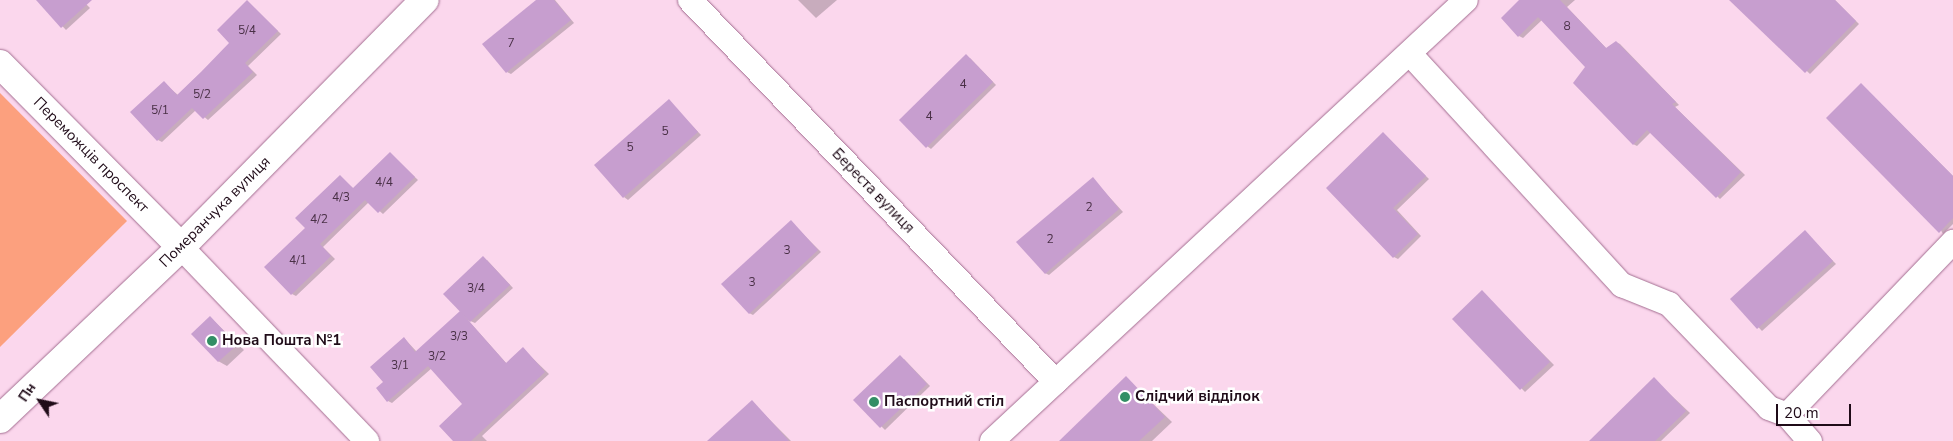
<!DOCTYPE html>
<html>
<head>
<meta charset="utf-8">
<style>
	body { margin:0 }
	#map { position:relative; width:1953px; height:441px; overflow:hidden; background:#fbd7ed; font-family:"Nunito Sans",sans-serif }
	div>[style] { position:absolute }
	.green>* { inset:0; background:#fca07e }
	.shadow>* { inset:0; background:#0003 }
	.building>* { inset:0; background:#c79ecf }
	.roads { filter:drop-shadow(0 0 1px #a36e91) drop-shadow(0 0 1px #a36e91) }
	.street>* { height:24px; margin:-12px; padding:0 12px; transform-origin:12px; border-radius:12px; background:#fff }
	.secondary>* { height:28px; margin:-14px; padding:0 14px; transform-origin:14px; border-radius:14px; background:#fff }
	.dots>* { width:14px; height:14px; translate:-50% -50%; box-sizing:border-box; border:2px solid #fff; border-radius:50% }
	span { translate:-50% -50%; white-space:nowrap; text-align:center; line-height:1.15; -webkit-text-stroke:5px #fff; paint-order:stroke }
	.number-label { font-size:12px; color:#493046 }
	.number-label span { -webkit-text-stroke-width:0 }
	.street-label { font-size:15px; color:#1f0b18 }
	.poi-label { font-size:15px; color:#1f0b18; font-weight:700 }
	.left { translate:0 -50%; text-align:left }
	.north { position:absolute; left:15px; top:376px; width:50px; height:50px; -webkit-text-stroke:4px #fff; paint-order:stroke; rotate:304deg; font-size:14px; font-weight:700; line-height:20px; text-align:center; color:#1f0b18 }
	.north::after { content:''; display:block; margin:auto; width:18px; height:22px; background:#1f0b18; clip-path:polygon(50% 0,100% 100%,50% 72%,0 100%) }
	.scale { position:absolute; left:1776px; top:404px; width:75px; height:22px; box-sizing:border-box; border:2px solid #1f0b18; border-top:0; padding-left:6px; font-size:15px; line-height:18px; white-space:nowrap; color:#1f0b18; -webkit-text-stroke:4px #fff; paint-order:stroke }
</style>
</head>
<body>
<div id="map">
	<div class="green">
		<i style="clip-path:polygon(0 93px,127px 221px,0 347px)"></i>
	</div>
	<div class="shadow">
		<i style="clip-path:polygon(82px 0,90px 8px,66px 30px,39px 1px)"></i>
		<i style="clip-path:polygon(538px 0,555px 0,574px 23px,511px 74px,507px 72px)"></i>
		<i style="clip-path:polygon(798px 0,837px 0,816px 18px)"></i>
		<i style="clip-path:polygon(1521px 0,1575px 0,1567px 7px,1607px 49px,1616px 42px,1620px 44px,1679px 105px,1675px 107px,1745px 175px,1720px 199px,1651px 132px,1637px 146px,1633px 144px,1587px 67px,1542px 20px,1523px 38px,1519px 36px)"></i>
		<i style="clip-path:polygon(1731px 0,1835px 0,1859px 24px,1810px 74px)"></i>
		<i style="clip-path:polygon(247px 1px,281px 34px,248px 66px,257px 75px,208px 120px,196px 110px,162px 142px,158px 140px,164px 83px,178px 95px,231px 43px)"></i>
		<i style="clip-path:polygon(970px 58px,996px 85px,931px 149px,927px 146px)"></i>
		<i style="clip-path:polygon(1861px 84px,1953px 176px,1953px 224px,1943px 234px)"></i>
		<i style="clip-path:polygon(669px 101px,701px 135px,628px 200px,624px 197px)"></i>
		<i style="clip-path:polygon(1383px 134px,1429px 179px,1397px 210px,1421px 236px,1398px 259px,1394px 257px)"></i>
		<i style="clip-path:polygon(390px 153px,418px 180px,383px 214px,369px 202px,323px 247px,335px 259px,296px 296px,292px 294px,307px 228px,340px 177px,354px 189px)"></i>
		<i style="clip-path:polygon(1093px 179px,1123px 212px,1049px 275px,1045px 273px)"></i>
		<i style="clip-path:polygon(791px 222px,821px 252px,753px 315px,749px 313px)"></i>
		<i style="clip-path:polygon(1805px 232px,1836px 264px,1762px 331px,1732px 299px)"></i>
		<i style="clip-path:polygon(487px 260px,513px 288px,475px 323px,468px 320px,507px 364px,523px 349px,549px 374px,482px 436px,487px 441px,454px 441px,464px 404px,432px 368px,392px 403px,388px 401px,385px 382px,405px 339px,417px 352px,460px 313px)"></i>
		<i style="clip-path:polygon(1482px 292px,1554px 365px,1525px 392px,1454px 319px)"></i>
		<i style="clip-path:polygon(211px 318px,244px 350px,227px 366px,218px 361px)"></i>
		<i style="clip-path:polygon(904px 359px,930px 386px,885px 430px,855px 400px)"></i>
		<i style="clip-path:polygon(1126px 378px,1172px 422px,1152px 441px,1060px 441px)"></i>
		<i style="clip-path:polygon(1654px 379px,1690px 413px,1661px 441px,1590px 441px)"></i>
		<i style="clip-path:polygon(752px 402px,791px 441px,709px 441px)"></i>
	</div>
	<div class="building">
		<i style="clip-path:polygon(36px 0,92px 0,61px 28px)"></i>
		<i style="clip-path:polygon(247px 0,278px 31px,245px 63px,253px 72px,203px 119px,192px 108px,157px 141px,130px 112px,164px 81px,177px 95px,201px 72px,229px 43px,217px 30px)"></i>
		<i style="clip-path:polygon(536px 0,554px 0,571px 20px,506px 73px,482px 44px)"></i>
		<i style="clip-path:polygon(1519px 0,1560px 0,1606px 48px,1616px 41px,1676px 102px,1672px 104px,1741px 172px,1716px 198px,1647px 130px,1633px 145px,1573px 83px,1585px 67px,1538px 17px,1518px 37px,1501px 18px)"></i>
		<i style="clip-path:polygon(1729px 0,1835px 0,1856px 21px,1805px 73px)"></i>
		<i style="clip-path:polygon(966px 54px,993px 82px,926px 148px,899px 120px)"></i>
		<i style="clip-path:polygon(1861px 83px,1953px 176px,1953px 218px,1939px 233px,1826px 118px)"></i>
		<i style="clip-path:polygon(669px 99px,698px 132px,623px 198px,594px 165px)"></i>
		<i style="clip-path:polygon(1383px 132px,1426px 176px,1393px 208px,1418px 234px,1393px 258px,1326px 188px)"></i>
		<i style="clip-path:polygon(390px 152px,415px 177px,378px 213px,365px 200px,320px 244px,331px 256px,291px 295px,264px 267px,305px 228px,295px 218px,340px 175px,353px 188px)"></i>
		<i style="clip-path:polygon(1093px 177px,1119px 209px,1045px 274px,1016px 242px)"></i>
		<i style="clip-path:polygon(791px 220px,818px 250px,749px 314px,721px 284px)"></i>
		<i style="clip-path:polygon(1805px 230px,1833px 261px,1757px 329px,1730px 299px)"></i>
		<i style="clip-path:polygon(483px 256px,510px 285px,470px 322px,443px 294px)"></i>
		<i style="clip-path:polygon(1482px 290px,1550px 362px,1520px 390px,1452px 319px)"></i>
		<i style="clip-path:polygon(460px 311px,506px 363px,523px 347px,545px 372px,471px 441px,453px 441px,439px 426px,462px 404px,428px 366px,387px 402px,376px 388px,383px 382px,370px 367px,404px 337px,415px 352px)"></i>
		<i style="clip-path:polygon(210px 316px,237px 345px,218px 362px,191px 334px)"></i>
		<i style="clip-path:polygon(900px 355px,927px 384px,880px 428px,853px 400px)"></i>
		<i style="clip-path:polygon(1126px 376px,1165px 417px,1139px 441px,1059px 441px)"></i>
		<i style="clip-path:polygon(1654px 377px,1686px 411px,1655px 441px,1589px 441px)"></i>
		<i style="clip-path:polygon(752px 400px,789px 441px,707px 441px)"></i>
	</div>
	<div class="roads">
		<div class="street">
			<i style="left:690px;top:0;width:529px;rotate:46.23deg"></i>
			<i style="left:1410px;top:54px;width:314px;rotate:47.5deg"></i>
			<i style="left:1622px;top:285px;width:51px;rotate:22deg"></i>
			<i style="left:1669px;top:304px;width:144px;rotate:46.1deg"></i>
			<i style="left:1769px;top:408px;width:19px;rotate:21deg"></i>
			<i style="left:1787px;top:415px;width:240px;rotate:-46.2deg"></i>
			<i style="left:181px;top:247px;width:269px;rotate:46.2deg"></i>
			<i style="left:1787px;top:415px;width:35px;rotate:49deg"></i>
			<i style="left:992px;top:441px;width:647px;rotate:-42.93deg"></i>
		</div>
		<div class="secondary">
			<i style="left:0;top:64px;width:257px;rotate:45.3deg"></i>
			<i style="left:0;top:419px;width:250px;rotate:-43.5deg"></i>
			<i style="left:181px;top:247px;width:347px;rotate:-45.4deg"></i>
		</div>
	</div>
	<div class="dots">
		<i style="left:212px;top:341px;background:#328e65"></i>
		<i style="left:1125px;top:397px;background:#328e65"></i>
		<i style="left:874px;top:402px;background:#328e65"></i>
	</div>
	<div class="number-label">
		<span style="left:1567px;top:27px">8</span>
		<span style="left:247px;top:31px">5/4</span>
		<span style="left:511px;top:44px">7</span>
		<span style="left:963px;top:85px">4</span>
		<span style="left:202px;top:95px">5/2</span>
		<span style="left:160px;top:111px">5/1</span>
		<span style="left:929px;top:117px">4</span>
		<span style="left:665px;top:132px">5</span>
		<span style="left:630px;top:148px">5</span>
		<span style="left:384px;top:183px">4/4</span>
		<span style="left:341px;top:198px">4/3</span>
		<span style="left:1089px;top:208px">2</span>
		<span style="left:319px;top:220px">4/2</span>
		<span style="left:1050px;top:240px">2</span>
		<span style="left:787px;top:251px">3</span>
		<span style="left:298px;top:261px">4/1</span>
		<span style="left:752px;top:283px">3</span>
		<span style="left:476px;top:289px">3/4</span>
		<span style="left:459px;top:337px">3/3</span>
		<span style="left:437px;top:357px">3/2</span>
		<span style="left:400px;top:366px">3/1</span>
	</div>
	<div class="street-label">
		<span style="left:91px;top:155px;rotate:45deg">Переможців проспект</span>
		<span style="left:873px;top:191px;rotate:46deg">Береста вулиця</span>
		<span style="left:215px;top:212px;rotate:-45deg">Померанчука вулиця</span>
	</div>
	<div class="poi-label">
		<span class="left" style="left:222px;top:341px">Нова Пошта №1</span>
		<span class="left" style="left:1135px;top:397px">Слідчий відділок</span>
		<span class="left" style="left:884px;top:402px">Паспортний стіл</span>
	</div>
	<div class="north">Пн</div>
	<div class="scale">20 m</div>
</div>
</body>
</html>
